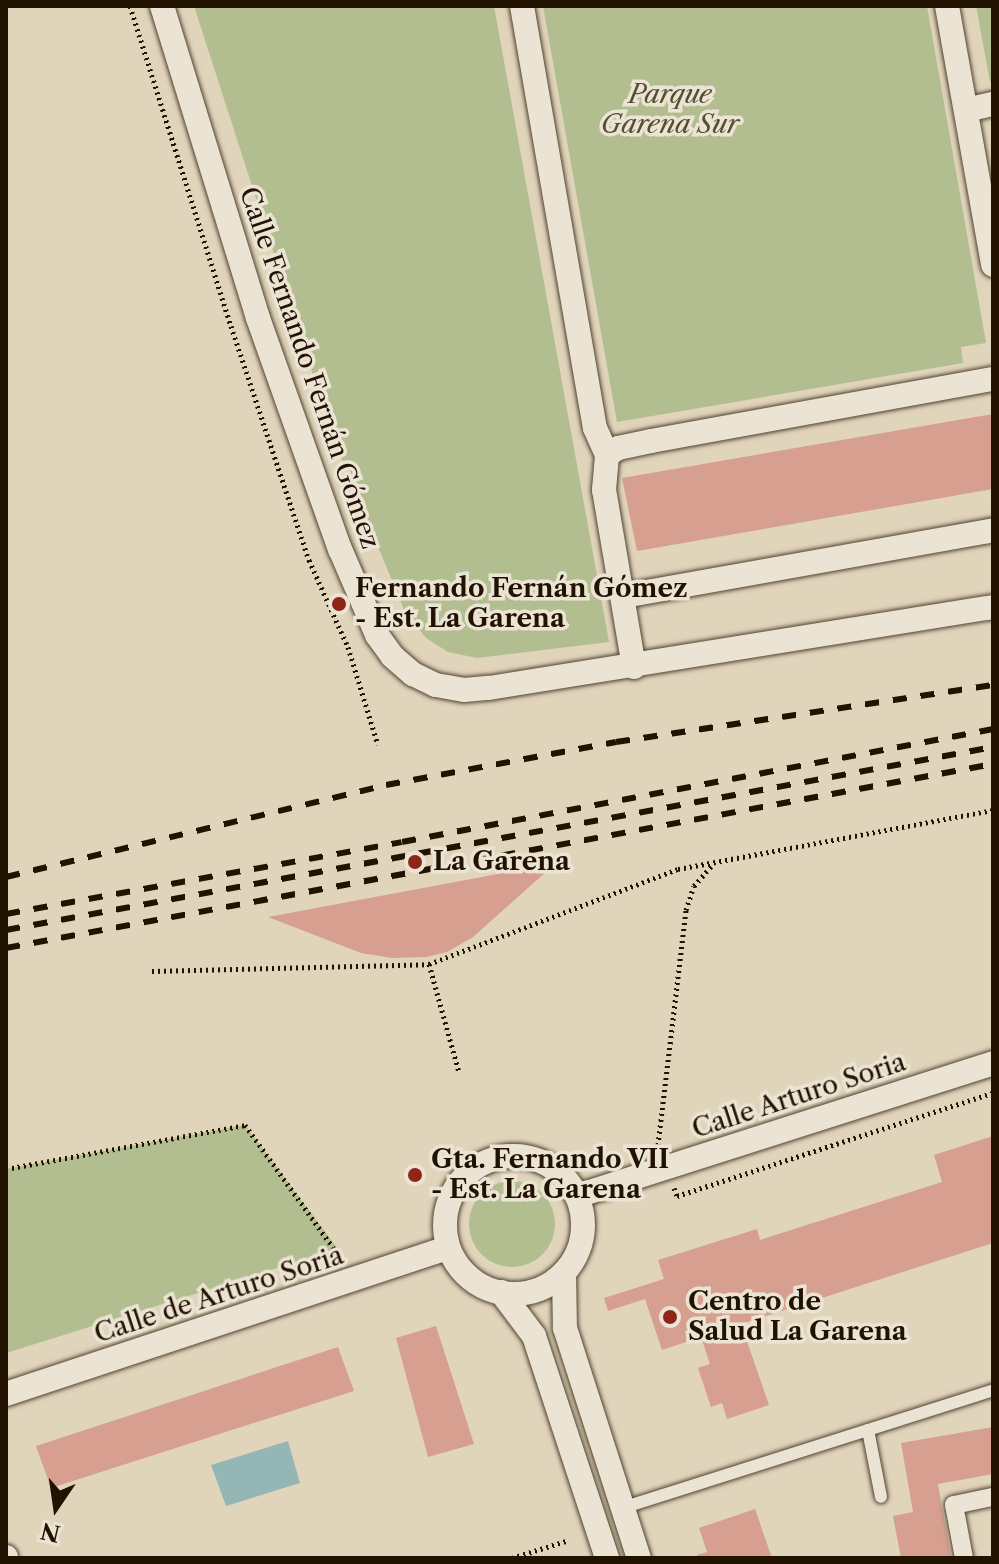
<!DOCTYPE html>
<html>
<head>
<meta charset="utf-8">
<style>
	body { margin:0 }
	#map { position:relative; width:999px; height:1564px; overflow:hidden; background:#e0d4bb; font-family:"Libre Caslon Text",serif }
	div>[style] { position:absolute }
	.green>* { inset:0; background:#b2bd90 }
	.round { border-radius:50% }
	.water>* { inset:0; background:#94b7b5 }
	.building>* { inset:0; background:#d79f90 }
	.path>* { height:5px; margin-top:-2.5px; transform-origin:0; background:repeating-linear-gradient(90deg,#221300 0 2px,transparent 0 6px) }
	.roads { filter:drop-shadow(0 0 2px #52432f) drop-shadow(0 0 2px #52432f) }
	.service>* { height:12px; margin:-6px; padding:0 6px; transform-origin:6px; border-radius:6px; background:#ebe3d3 }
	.pedestrian>* { height:18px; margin:-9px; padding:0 9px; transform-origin:9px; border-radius:9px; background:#ebe3d3 }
	.minor>* { height:24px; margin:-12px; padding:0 12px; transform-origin:12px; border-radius:12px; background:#ebe3d3 }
	.minor>.ring { margin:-12px; padding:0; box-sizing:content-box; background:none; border:24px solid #ebe3d3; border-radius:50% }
	.rail>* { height:6px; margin-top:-3px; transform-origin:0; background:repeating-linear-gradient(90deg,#221300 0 14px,transparent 0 28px) }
	.dots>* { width:22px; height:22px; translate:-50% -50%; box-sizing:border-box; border:4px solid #ebe3d3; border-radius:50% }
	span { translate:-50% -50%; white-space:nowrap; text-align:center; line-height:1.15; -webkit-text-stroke:7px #ebe3d3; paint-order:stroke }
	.park-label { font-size:26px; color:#544e32; font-style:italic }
	.street-label { font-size:26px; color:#221300 }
	.poi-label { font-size:26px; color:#221300; font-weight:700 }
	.left { translate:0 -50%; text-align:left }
	.frame { position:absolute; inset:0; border:8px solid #221300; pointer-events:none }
	.north { position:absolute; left:16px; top:1468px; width:80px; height:80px; -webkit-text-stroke:6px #ebe3d3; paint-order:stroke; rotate:193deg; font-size:22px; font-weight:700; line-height:32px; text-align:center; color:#221300 }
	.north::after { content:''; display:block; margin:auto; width:28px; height:36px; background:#221300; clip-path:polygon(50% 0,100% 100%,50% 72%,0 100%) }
</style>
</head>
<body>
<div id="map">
	<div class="green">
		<i style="clip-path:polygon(194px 6px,494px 6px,609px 642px,477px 658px,448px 652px,426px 638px,405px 612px,335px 443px)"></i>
		<i style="clip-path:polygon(543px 6px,927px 6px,986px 343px,961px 347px,963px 363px,617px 422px)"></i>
		<i style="clip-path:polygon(976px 6px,993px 6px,993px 82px,990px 82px)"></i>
		<i style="clip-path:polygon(245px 1125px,338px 1249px,6px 1353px,6px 1169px)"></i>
		<i class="round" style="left:469px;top:1181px;width:86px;height:86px"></i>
	</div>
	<div class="water">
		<i style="clip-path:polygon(288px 1441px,300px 1483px,226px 1506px,211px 1465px)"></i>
	</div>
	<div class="building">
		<i style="clip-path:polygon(993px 414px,993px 489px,637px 551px,622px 478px)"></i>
		<i style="clip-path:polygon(556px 863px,473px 937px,447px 952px,427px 957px,392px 958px,361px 953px,268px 917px)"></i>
		<i style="clip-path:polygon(993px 1136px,993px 1243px,741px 1324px,769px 1405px,727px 1419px,722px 1403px,711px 1407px,698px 1368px,710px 1364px,701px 1337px,662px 1350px,645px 1299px,608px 1311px,604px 1298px,664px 1279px,658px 1260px,757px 1229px,760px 1240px,942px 1182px,934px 1155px)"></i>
		<i style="clip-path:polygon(436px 1326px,474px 1444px,428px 1457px,396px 1338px)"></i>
		<i style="clip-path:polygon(338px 1347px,354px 1391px,51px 1488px,36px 1446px)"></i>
		<i style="clip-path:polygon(993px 1427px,993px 1474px,938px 1484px,951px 1558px,901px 1558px,893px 1516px,913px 1512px,901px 1443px)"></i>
		<i style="clip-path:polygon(755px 1509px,772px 1558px,697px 1558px,697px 1555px,707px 1552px,699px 1528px)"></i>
	</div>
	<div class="path">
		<i style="left:130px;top:6px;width:336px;rotate:72.5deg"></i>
		<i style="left:231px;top:326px;width:247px;rotate:71.6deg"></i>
		<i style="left:309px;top:560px;width:95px;rotate:65.9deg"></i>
		<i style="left:348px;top:647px;width:102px;rotate:73deg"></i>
		<i style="left:429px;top:964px;width:112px;rotate:74.5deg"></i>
		<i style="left:152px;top:971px;width:277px;rotate:-1.4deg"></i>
		<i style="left:429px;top:964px;width:267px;rotate:-20.9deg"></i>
		<i style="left:678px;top:869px;width:320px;rotate:-10.6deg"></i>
		<i style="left:658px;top:1145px;width:237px;rotate:-83.2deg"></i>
		<i style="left:686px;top:910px;width:25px;rotate:-72deg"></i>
		<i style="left:694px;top:886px;width:28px;rotate:-49deg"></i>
		<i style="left:6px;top:1169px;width:243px;rotate:-10.4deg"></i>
		<i style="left:245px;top:1125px;width:161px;rotate:54.3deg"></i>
		<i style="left:674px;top:1188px;width:9px;rotate:69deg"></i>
		<i style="left:677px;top:1196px;width:332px;rotate:-18.1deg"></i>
		<i style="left:512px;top:1558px;width:57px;rotate:-17.5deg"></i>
	</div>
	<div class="roads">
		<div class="service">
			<i style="left:868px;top:1430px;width:68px;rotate:79deg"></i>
			<i style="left:622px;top:1508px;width:389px;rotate:-17.6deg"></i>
		</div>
		<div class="pedestrian">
			<i style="left:964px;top:1558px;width:54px;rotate:-100.7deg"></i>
			<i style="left:954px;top:1505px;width:40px;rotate:-12deg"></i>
		</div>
		<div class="minor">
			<i style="left:162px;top:6px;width:326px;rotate:72.9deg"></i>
			<i style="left:258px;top:318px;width:245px;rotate:70.5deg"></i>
			<i style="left:340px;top:549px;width:94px;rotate:66.7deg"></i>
			<i style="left:377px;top:635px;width:26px;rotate:54deg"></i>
			<i style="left:392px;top:656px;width:28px;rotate:41deg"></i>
			<i style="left:413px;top:674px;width:25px;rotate:26deg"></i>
			<i style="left:436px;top:685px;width:28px;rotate:10deg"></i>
			<i style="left:464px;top:690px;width:25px;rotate:-5deg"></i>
			<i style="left:489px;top:688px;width:510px;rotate:-9.13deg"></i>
			<i style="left:522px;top:6px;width:428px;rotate:80.2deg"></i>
			<i style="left:595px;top:428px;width:30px;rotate:66deg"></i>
			<i style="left:947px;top:6px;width:263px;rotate:79.9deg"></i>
			<i style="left:966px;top:110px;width:28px;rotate:-13deg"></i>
			<i style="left:624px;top:596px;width:375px;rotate:-10.1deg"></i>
			<i style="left:634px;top:667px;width:180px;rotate:-99.6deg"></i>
			<i style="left:604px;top:490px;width:35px;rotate:-85deg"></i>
			<i style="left:607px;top:455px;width:13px;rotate:-32deg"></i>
			<i style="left:618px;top:448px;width:34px;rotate:-12deg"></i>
			<i style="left:651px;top:441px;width:348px;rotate:-10.3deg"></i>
			<i class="ring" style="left:445px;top:1156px;width:114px;height:114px"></i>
			<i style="left:577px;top:1196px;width:437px;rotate:-17.7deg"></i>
			<i style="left:564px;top:1273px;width:55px;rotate:89deg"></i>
			<i style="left:565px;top:1328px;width:242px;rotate:72.2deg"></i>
			<i style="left:501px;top:1292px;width:55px;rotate:53.1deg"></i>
			<i style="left:534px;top:1336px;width:234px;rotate:71.8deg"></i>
			<i style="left:6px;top:1394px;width:465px;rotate:-18.3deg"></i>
			<i style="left:6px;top:1557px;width:1px;rotate:90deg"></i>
		</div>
	</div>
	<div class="rail">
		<i style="left:6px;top:877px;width:391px;rotate:-13.6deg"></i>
		<i style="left:386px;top:785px;width:234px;rotate:-10.6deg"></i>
		<i style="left:616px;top:742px;width:381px;rotate:-8.6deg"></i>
		<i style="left:6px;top:914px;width:402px;rotate:-10.3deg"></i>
		<i style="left:402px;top:842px;width:602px;rotate:-10.82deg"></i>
		<i style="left:6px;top:930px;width:1004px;rotate:-10.5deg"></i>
		<i style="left:6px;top:948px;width:1004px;rotate:-10.56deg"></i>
	</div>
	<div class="dots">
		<i style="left:339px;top:604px;background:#8f2418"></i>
		<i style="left:415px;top:862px;background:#8f2418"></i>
		<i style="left:415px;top:1175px;background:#8f2418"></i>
		<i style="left:670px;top:1317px;background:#8f2418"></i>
	</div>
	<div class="park-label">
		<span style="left:670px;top:110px">Parque<br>Garena Sur</span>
	</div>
	<div class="street-label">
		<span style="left:309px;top:368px;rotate:71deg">Calle Fernando Fernán Gómez</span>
		<span style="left:799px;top:1096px;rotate:-18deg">Calle Arturo Soria</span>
		<span style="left:219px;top:1295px;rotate:-18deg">Calle de Arturo Soria</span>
	</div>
	<div class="poi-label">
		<span class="left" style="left:355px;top:604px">Fernando Fernán Gómez<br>- Est. La Garena</span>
		<span class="left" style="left:433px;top:862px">La Garena</span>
		<span class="left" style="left:431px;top:1175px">Gta. Fernando VII<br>- Est. La Garena</span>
		<span class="left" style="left:688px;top:1317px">Centro de<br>Salud La Garena</span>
	</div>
	<div class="frame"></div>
	<div class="north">N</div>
</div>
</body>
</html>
